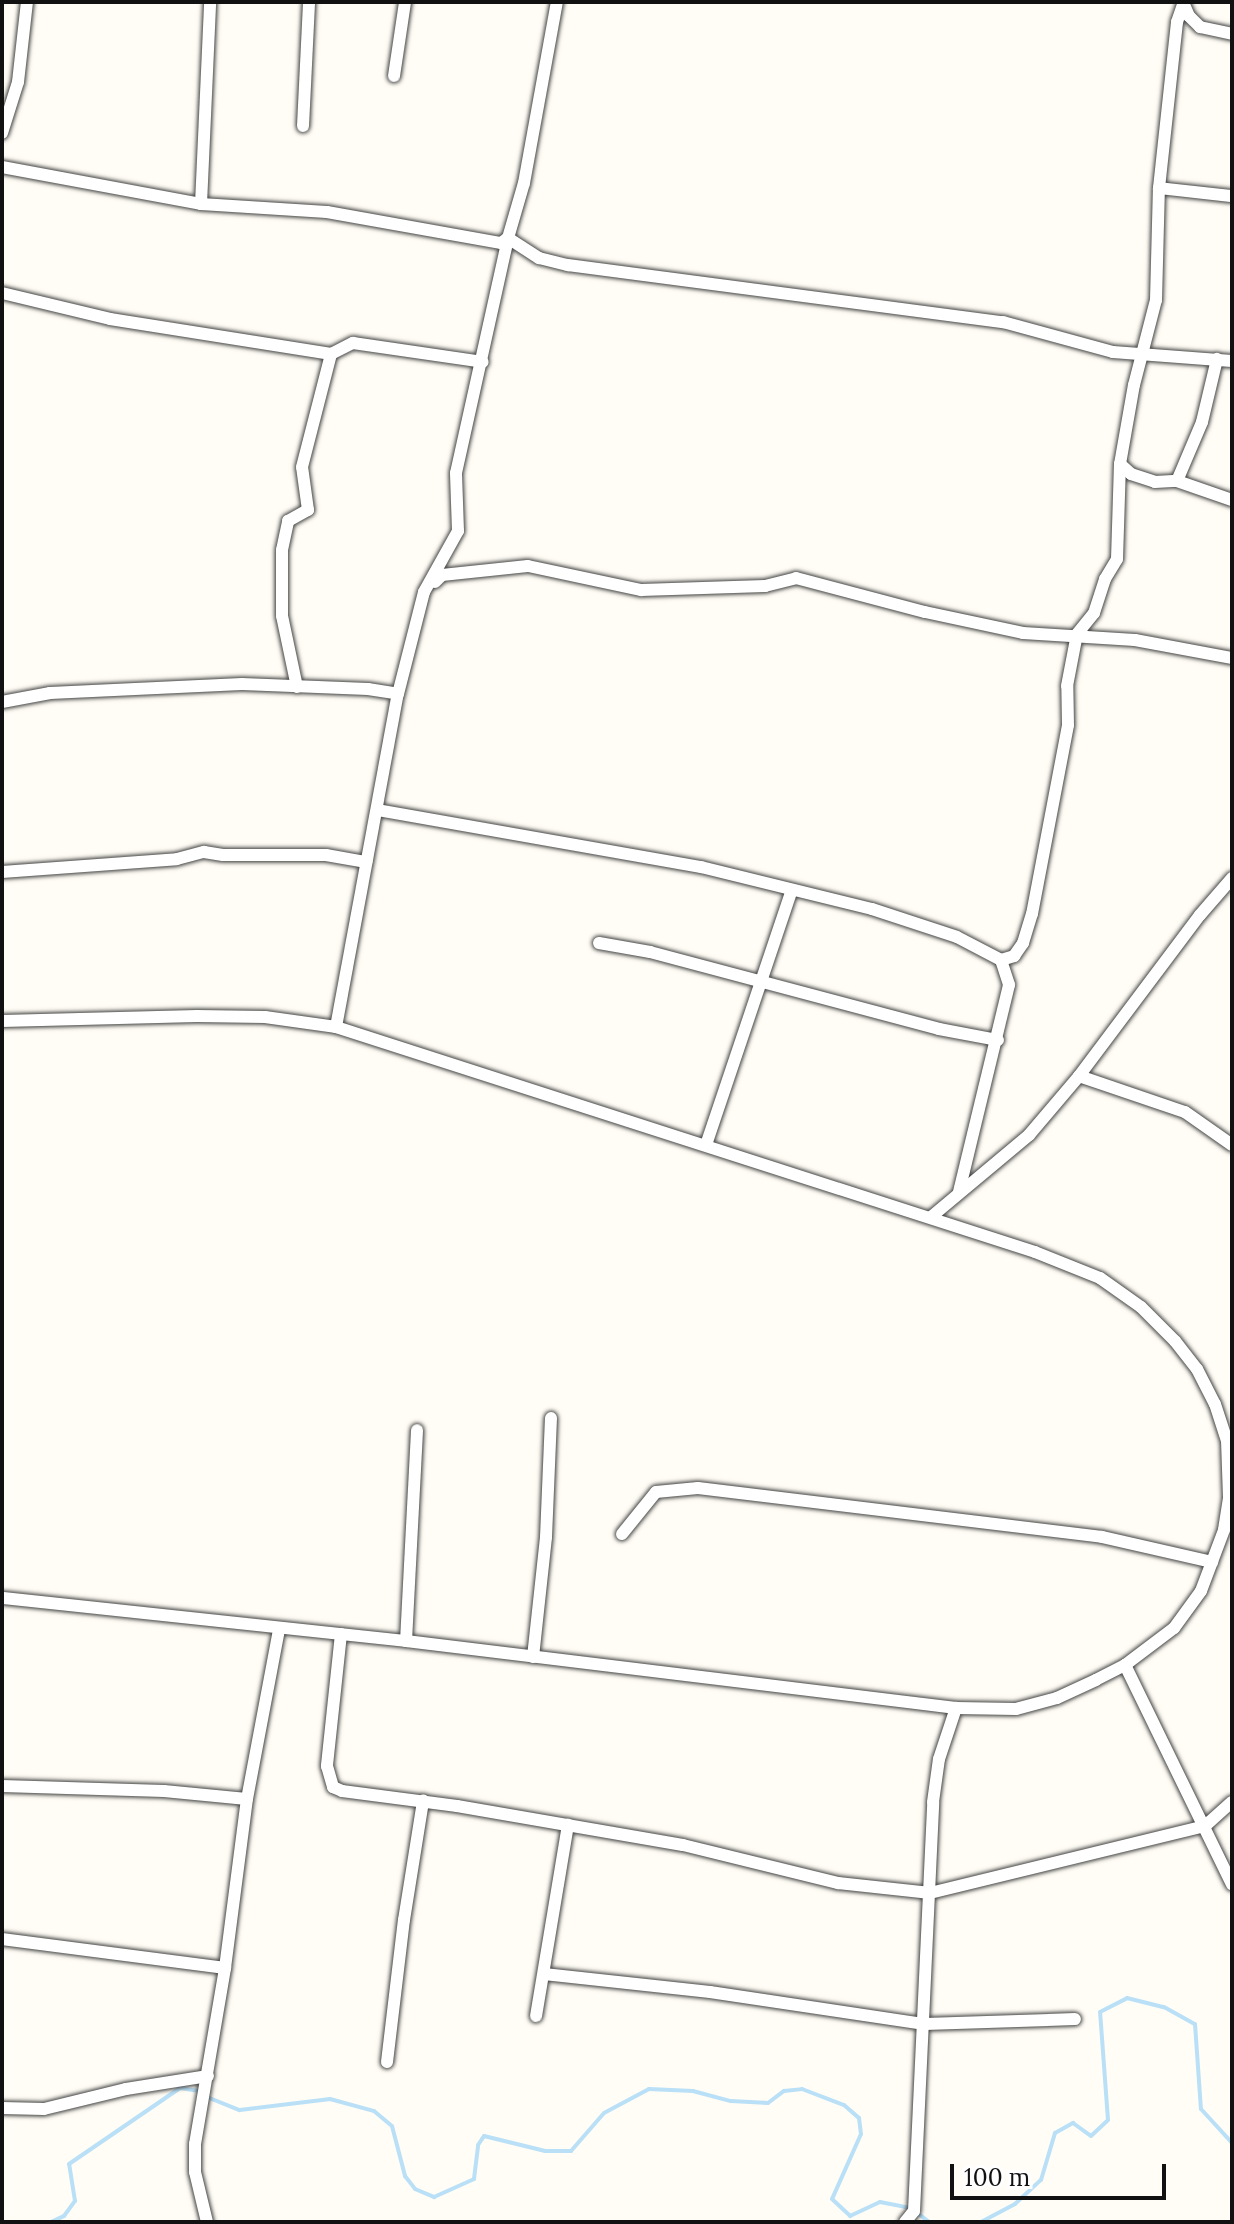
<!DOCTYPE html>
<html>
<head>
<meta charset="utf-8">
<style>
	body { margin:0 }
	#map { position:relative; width:1234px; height:2224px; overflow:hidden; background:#fffdf5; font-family:Lora,serif }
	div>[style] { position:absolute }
	.stream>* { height:4px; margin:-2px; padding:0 2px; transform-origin:2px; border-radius:2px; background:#b9e0f7 }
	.roads { filter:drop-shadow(0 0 2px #444) drop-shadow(0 0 2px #444) }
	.minor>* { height:12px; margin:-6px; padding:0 6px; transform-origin:6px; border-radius:6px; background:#fff }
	span { translate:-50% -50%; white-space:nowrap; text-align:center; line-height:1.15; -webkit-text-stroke:8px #fff; paint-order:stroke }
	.frame { position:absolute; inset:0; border:4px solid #111; pointer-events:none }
	.scale { position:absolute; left:950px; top:2164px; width:216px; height:36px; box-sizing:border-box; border:4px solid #111; border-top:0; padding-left:10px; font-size:24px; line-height:28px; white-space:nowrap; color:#111; -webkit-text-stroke:6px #fff; paint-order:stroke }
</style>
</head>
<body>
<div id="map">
	<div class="stream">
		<i style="left:207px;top:2097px;width:35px;rotate:22deg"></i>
		<i style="left:240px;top:2110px;width:91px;rotate:-7deg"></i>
		<i style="left:330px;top:2099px;width:46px;rotate:15.3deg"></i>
		<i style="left:374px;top:2111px;width:23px;rotate:40deg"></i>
		<i style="left:392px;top:2126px;width:52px;rotate:75.4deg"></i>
		<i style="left:405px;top:2176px;width:16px;rotate:52deg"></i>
		<i style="left:415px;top:2189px;width:21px;rotate:23deg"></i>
		<i style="left:434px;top:2197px;width:44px;rotate:-24.2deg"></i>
		<i style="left:474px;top:2179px;width:34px;rotate:-83deg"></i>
		<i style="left:478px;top:2145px;width:11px;rotate:-56deg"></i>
		<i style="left:484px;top:2136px;width:63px;rotate:13.8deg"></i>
		<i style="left:545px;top:2151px;width:26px"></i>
		<i style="left:571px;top:2151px;width:50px;rotate:-49deg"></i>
		<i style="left:604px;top:2113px;width:51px;rotate:-28.1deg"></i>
		<i style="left:649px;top:2089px;width:44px;rotate:2.6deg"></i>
		<i style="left:693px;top:2091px;width:39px;rotate:15deg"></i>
		<i style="left:731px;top:2101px;width:37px;rotate:3deg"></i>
		<i style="left:768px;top:2103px;width:20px;rotate:-37deg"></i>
		<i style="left:784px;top:2091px;width:18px;rotate:-6deg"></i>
		<i style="left:802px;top:2089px;width:45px;rotate:20.9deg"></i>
		<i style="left:844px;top:2105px;width:20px;rotate:41deg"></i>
		<i style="left:859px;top:2118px;width:16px;rotate:83deg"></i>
		<i style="left:861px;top:2134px;width:71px;rotate:114deg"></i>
		<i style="left:832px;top:2199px;width:25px;rotate:43deg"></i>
		<i style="left:850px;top:2216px;width:33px;rotate:-25deg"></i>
		<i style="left:880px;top:2202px;width:32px;rotate:11deg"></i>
		<i style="left:911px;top:2208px;width:23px;rotate:38deg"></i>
		<i style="left:51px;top:2222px;width:14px;rotate:-25deg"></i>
		<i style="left:64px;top:2216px;width:19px;rotate:-54deg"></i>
		<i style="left:75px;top:2201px;width:37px;rotate:-99deg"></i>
		<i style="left:69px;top:2164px;width:135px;rotate:-34.4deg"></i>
		<i style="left:180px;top:2088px;width:20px;rotate:9deg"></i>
		<i style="left:981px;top:2222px;width:38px;rotate:-28deg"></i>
		<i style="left:1015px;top:2204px;width:35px;rotate:-43deg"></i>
		<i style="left:1041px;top:2180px;width:49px;rotate:-73.4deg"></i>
		<i style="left:1055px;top:2133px;width:21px;rotate:-29deg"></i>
		<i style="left:1073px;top:2123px;width:22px;rotate:36deg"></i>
		<i style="left:1091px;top:2136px;width:23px;rotate:-43deg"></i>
		<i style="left:1108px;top:2120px;width:108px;rotate:-94.2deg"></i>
		<i style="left:1100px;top:2012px;width:30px;rotate:-27deg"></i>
		<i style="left:1127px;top:1998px;width:38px;rotate:14deg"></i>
		<i style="left:1164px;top:2007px;width:35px;rotate:29deg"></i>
		<i style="left:1195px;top:2024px;width:85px;rotate:86deg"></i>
		<i style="left:1201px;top:2109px;width:46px;rotate:47.6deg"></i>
	</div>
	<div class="roads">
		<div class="minor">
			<i style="left:1183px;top:2px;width:15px;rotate:67deg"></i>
			<i style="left:1189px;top:16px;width:16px;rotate:45deg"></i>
			<i style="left:1200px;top:27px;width:33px;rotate:12deg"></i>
			<i style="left:394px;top:76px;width:75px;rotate:-81.5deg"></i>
			<i style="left:303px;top:126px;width:124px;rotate:-87.2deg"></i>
			<i style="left:2px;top:133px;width:53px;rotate:-72.6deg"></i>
			<i style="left:18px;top:82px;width:81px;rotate:-83.6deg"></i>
			<i style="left:2px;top:167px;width:202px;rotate:10.5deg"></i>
			<i style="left:201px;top:204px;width:126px;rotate:3.6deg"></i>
			<i style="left:327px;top:212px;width:177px;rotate:10.1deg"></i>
			<i style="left:501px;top:243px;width:9px;rotate:-36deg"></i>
			<i style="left:508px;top:238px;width:57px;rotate:-73.8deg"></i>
			<i style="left:524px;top:183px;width:184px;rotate:-79.7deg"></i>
			<i style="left:1159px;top:188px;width:73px;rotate:6.3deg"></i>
			<i style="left:201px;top:204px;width:202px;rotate:-87.4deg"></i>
			<i style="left:2px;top:293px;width:111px;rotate:13.5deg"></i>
			<i style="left:110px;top:319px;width:224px;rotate:9deg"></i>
			<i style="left:331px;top:354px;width:25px;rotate:-27deg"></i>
			<i style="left:353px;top:343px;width:131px;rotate:8.3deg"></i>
			<i style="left:1120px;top:464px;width:15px;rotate:42deg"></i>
			<i style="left:1131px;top:474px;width:25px;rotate:18deg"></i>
			<i style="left:1155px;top:482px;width:22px;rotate:-3deg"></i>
			<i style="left:1177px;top:481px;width:64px;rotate:-67deg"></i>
			<i style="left:1202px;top:422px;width:65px;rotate:-76.6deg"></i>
			<i style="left:1177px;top:481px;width:58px;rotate:19.1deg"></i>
			<i style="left:435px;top:582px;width:10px;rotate:-45deg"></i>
			<i style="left:442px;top:575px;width:86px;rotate:-6deg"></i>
			<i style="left:528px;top:566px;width:116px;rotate:12deg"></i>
			<i style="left:641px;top:590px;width:124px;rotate:-1.8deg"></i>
			<i style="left:765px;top:586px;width:32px;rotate:-14deg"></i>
			<i style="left:796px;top:578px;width:133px;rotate:14.8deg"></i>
			<i style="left:925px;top:612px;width:100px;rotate:12.1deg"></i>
			<i style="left:1023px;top:633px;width:112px;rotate:3.6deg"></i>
			<i style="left:1135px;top:640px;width:99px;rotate:10.5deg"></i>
			<i style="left:297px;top:687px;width:73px;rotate:-101.9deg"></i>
			<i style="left:282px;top:616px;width:66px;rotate:-90deg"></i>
			<i style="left:282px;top:550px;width:30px;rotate:-78deg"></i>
			<i style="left:288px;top:521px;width:23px;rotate:-29deg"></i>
			<i style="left:308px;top:510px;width:43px;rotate:-97.9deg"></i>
			<i style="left:302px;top:467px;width:117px;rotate:-75.6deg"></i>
			<i style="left:2px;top:702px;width:49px;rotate:-10.6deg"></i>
			<i style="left:50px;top:693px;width:192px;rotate:-2.7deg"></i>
			<i style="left:242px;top:684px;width:126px;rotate:2.3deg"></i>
			<i style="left:368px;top:689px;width:30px;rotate:9deg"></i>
			<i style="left:377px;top:810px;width:329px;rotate:10deg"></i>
			<i style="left:701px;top:867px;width:176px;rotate:13.8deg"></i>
			<i style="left:872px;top:909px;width:89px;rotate:18.2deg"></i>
			<i style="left:957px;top:937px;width:50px;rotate:27.6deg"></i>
			<i style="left:1001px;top:960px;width:26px;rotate:72deg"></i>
			<i style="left:1009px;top:985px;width:213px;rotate:103.6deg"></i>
			<i style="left:2px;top:872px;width:175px;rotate:-4.2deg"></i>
			<i style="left:177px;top:859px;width:28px;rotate:-15deg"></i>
			<i style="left:204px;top:852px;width:19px;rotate:9deg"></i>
			<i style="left:223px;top:855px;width:103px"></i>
			<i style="left:326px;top:855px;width:41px;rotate:9.9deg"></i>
			<i style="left:599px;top:943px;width:52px;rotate:10deg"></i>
			<i style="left:650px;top:952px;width:299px;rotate:14.9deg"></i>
			<i style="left:939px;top:1029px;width:60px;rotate:10.6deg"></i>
			<i style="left:1001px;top:960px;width:14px;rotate:-17deg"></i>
			<i style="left:1014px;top:956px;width:16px;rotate:-55deg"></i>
			<i style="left:1023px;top:943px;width:30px;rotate:-73deg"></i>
			<i style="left:1032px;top:914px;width:192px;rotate:-79.2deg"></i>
			<i style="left:1068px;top:725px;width:39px;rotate:-91deg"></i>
			<i style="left:1067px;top:686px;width:53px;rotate:-79.1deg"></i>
			<i style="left:1077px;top:634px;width:27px;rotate:-51deg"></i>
			<i style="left:1094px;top:613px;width:36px;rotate:-72deg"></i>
			<i style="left:1105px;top:579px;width:23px;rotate:-59deg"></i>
			<i style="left:1117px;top:559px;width:95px;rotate:-88.2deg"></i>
			<i style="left:1120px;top:464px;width:80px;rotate:-80deg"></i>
			<i style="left:1134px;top:385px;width:88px;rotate:-75.5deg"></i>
			<i style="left:1156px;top:300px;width:112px;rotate:-88.5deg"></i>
			<i style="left:1159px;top:188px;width:167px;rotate:-83.8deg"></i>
			<i style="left:1177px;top:22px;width:18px;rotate:-71deg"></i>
			<i style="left:2px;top:1021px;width:195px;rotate:-1.5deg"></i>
			<i style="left:197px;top:1016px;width:68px;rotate:0.8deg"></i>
			<i style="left:265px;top:1017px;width:72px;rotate:8deg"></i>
			<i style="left:336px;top:1027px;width:734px;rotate:17.84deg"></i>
			<i style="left:1035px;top:1252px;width:70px;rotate:21.8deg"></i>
			<i style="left:1100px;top:1278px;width:50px;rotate:35.3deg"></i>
			<i style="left:1141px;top:1307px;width:48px;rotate:45deg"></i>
			<i style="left:1175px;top:1341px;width:36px;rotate:52deg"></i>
			<i style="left:1197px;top:1369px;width:39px;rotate:63deg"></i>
			<i style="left:1215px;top:1404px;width:38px;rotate:72deg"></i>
			<i style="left:1227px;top:1440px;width:58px;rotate:88deg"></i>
			<i style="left:1229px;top:1498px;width:32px;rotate:99deg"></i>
			<i style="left:1224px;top:1530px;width:65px;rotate:110.7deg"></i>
			<i style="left:1201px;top:1591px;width:46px;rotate:126.1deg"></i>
			<i style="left:1174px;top:1628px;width:61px;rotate:142.9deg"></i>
			<i style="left:1125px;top:1665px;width:33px;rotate:153deg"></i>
			<i style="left:1096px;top:1680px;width:43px;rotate:155.2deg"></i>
			<i style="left:1057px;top:1698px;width:42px;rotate:165deg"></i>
			<i style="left:1016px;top:1709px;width:60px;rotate:-179deg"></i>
			<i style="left:956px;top:1708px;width:554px;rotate:-173.05deg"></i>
			<i style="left:406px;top:1641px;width:406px;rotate:-173.9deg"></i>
			<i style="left:336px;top:1027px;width:339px;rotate:-79.5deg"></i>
			<i style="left:398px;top:694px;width:105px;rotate:-75.7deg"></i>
			<i style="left:424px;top:592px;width:70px;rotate:-60.9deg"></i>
			<i style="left:458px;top:531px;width:58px;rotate:-92deg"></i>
			<i style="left:456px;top:473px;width:241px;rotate:-77.5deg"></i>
			<i style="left:508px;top:238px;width:37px;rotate:33deg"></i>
			<i style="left:539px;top:258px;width:30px;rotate:14deg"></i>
			<i style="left:568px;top:265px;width:439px;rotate:7.5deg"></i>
			<i style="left:1003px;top:322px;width:114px;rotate:15.3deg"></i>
			<i style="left:1113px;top:352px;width:119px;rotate:4.3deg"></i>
			<i style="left:1079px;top:1076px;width:112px;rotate:18.8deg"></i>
			<i style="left:1185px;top:1112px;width:57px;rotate:35.1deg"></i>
			<i style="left:706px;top:1145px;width:269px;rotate:-71.4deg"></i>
			<i style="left:931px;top:1217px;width:128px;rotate:-39.9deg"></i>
			<i style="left:1029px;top:1135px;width:77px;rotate:-49.7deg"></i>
			<i style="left:1079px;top:1076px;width:201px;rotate:-53.1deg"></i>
			<i style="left:1200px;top:915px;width:49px;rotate:-49.1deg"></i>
			<i style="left:622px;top:1534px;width:54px;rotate:-51deg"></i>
			<i style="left:656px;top:1492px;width:42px;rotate:-5.4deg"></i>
			<i style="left:698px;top:1488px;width:407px;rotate:6.9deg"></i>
			<i style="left:1102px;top:1537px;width:113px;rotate:12.8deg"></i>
			<i style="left:341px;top:1634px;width:133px;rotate:96.1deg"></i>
			<i style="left:327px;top:1766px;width:22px;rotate:74deg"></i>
			<i style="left:333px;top:1787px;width:10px;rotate:24deg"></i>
			<i style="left:342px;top:1791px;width:116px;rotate:7.4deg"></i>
			<i style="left:457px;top:1806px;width:229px;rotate:9.8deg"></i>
			<i style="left:683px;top:1845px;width:160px;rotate:13.8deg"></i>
			<i style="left:838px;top:1883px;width:93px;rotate:6.2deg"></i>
			<i style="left:930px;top:1893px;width:283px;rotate:-13.7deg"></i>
			<i style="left:1205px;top:1826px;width:36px;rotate:-42deg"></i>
			<i style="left:406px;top:1641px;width:211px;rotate:-87deg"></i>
			<i style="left:533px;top:1657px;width:121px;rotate:-83.8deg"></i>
			<i style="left:546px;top:1537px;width:119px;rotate:-87.6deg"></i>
			<i style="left:1125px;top:1665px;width:244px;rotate:64deg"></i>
			<i style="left:2px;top:1786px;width:162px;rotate:1.8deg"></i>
			<i style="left:164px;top:1791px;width:83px;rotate:5.5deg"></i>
			<i style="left:2px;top:1939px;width:225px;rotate:7.4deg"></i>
			<i style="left:544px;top:1974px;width:167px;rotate:6.2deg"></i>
			<i style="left:710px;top:1992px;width:217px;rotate:8.5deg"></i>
			<i style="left:925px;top:2024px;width:150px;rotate:-1.9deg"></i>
			<i style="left:536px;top:2016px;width:194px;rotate:-80.5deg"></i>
			<i style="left:387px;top:2062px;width:143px;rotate:-83.2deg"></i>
			<i style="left:404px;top:1920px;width:121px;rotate:-80.9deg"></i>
			<i style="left:2px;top:2108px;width:42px;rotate:1.4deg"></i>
			<i style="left:44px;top:2109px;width:84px;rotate:-13.7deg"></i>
			<i style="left:126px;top:2089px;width:83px;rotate:-9deg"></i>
			<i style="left:207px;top:2222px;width:51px;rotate:-103.5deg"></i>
			<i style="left:195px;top:2172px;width:28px;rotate:-90deg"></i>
			<i style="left:195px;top:2144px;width:179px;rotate:-80.3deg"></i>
			<i style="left:225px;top:1968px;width:170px;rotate:-82.6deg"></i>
			<i style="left:247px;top:1799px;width:172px;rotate:-79.3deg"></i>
			<i style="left:905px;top:2222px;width:14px;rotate:-51deg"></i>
			<i style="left:914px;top:2211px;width:409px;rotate:-87.3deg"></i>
			<i style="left:933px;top:1802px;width:43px;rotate:-82.1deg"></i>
			<i style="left:939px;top:1759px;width:54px;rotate:-71.6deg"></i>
		</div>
	</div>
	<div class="frame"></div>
	<div class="scale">100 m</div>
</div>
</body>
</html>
